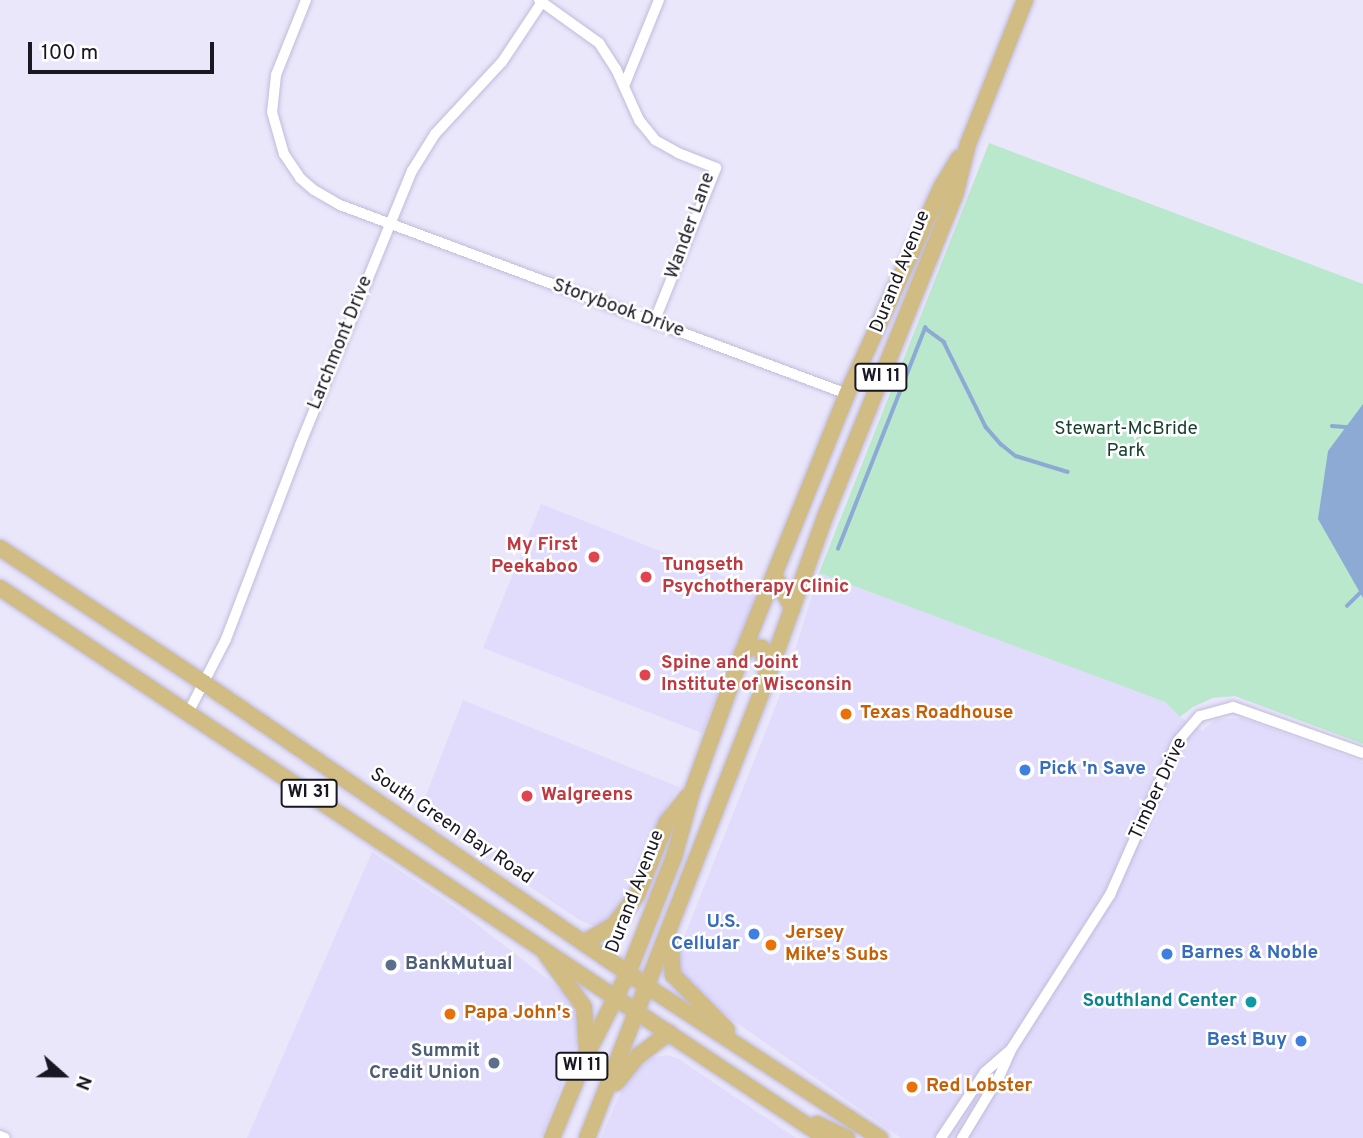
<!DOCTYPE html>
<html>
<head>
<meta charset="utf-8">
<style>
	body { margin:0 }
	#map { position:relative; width:1363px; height:1138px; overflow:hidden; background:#eae7fb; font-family:Overpass,sans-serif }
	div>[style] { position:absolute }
	.built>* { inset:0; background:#e1dcfc }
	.green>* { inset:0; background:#bae8cd }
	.water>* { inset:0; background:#8daad4 }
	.stream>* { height:3.5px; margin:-1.75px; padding:0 1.75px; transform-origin:1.75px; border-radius:1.75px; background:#8daad4 }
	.roads { filter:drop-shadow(0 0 2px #c0bbdb) drop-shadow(0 0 2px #c0bbdb) }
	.minor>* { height:10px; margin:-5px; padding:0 5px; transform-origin:5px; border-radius:5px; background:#fff }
	.primary>* { height:16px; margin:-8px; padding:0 8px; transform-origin:8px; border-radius:8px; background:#d1bd84 }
	.dots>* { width:19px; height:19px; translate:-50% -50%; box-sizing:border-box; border:4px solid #fff; border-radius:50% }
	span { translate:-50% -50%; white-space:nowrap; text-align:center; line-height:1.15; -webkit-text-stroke:5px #fff; paint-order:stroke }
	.shield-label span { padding:2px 5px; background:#fff; border:2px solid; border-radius:5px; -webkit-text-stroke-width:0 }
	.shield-label { font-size:18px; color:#191722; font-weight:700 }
	.street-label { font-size:19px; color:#191722 }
	.park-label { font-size:19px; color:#17412d }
	.health-label { font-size:19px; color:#be3a42; font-weight:700 }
	.right { translate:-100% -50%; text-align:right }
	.left { translate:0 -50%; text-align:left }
	.food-label { font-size:19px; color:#c56008; font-weight:700 }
	.shop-label { font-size:19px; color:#366cbe; font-weight:700 }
	.service-label { font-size:19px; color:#4e5e75; font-weight:700 }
	.culture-label { font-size:19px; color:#0d838f; font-weight:700 }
	.north { position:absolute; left:28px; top:1040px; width:70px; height:70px; -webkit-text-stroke:5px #fff; paint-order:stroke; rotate:111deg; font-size:19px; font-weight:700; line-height:28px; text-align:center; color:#191722 }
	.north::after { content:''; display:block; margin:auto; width:24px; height:32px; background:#191722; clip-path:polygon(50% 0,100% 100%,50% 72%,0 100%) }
	.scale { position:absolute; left:28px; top:42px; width:186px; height:32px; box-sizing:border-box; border:4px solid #191722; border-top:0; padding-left:9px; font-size:21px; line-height:24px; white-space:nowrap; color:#191722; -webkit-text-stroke:5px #fff; paint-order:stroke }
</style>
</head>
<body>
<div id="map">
	<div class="built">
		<i style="clip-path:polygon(541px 504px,759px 590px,702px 733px,483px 648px)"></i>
		<i style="clip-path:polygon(819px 573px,1165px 702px,1180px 717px,1202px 731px,1216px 719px,1242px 718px,1363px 762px,1363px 1138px,901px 1138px,700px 997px,679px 977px,677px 955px,784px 685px)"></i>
		<i style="clip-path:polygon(463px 700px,679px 787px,668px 804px,633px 894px,604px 924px,593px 926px,581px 921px,419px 813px)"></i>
		<i style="clip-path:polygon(372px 852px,460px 911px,568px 995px,580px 1014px,579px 1039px,541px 1138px,247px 1138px)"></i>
		<i style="clip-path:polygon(667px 1055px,679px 1059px,796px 1138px,601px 1138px,627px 1078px,651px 1058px)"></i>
	</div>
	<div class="green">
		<i style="clip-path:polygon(989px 143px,1363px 284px,1363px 744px,1235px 696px,1213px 698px,1193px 707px,1180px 717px,1165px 702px,819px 573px)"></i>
	</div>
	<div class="water">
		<i style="clip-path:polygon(1363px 404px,1363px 598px,1318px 519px,1328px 451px)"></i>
	</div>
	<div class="stream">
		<i style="left:1332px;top:426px;width:16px;rotate:4deg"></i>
		<i style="left:838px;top:549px;width:238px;rotate:-68.5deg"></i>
		<i style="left:925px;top:328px;width:24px;rotate:36deg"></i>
		<i style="left:944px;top:342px;width:95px;rotate:63.7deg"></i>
		<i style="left:986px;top:427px;width:23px;rotate:49deg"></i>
		<i style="left:1001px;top:444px;width:19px;rotate:39deg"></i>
		<i style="left:1016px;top:456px;width:54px;rotate:17.1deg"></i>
		<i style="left:1347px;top:606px;width:23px;rotate:-45deg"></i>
	</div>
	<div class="roads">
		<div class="minor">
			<i style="left:306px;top:0;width:81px;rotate:111.8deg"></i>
			<i style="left:276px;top:75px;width:37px;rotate:96deg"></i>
			<i style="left:272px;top:112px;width:44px;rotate:74.1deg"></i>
			<i style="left:284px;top:154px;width:29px;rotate:56deg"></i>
			<i style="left:300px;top:178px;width:18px;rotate:41deg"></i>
			<i style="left:314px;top:190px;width:30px;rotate:30deg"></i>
			<i style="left:340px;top:205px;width:541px;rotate:20.44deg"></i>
			<i style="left:539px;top:0;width:74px;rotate:35.6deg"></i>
			<i style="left:599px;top:43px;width:31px;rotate:57deg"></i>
			<i style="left:616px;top:69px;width:56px;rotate:65.7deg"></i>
			<i style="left:639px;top:120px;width:26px;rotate:51deg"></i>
			<i style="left:655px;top:140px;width:26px;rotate:29deg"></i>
			<i style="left:678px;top:153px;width:41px;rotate:21.5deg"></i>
			<i style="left:716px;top:168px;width:166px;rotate:111.9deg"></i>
			<i style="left:624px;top:86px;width:93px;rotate:-67.9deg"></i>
			<i style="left:188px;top:713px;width:83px;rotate:-62.8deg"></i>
			<i style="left:226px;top:639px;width:208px;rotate:-69.1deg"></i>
			<i style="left:300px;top:445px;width:296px;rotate:-67.8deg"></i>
			<i style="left:412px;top:171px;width:44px;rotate:-58.1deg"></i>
			<i style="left:435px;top:134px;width:98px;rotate:-47.1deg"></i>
			<i style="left:502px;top:62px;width:72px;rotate:-56.3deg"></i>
			<i style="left:0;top:1136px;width:5px;rotate:22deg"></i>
			<i style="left:941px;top:1138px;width:79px;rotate:-56.3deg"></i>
			<i style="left:985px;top:1072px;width:32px;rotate:-41deg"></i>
			<i style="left:962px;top:1138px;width:71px;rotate:-58.8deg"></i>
			<i style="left:999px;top:1077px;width:32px;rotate:-66deg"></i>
			<i style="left:1012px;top:1048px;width:182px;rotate:-57.4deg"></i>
			<i style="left:1110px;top:895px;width:168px;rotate:-66.2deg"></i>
			<i style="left:1178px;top:741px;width:33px;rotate:-49deg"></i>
			<i style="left:1200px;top:716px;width:34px;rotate:-15deg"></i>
			<i style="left:1233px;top:707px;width:138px;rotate:19.5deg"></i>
		</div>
		<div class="primary">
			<i style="left:0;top:548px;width:245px;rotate:33.5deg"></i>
			<i style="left:204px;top:683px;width:538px;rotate:34.4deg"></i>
			<i style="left:648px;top:987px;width:277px;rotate:33.1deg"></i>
			<i style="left:774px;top:575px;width:38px;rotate:61deg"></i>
			<i style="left:0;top:588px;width:992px;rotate:33.66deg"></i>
			<i style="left:742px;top:654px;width:11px;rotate:-38deg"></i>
			<i style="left:751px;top:647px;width:11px;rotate:5deg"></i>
			<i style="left:762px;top:648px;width:27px;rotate:80deg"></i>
			<i style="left:671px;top:942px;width:33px;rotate:87deg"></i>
			<i style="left:673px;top:975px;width:77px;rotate:45.5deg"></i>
			<i style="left:583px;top:943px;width:34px;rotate:-30deg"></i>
			<i style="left:613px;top:926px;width:39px;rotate:-52deg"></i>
			<i style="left:637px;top:895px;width:79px;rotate:-67.7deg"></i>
			<i style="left:667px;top:822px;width:33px;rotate:-51deg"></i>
			<i style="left:546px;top:954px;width:65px;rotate:54.4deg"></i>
			<i style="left:584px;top:1007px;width:46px;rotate:86.3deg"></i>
			<i style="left:616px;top:1083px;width:35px;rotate:-51deg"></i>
			<i style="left:638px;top:1056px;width:39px;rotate:-37deg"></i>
			<i style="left:817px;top:1124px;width:33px;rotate:25deg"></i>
			<i style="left:552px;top:1138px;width:91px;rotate:-67.4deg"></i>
			<i style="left:587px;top:1054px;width:91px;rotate:-63.2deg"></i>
			<i style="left:628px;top:973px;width:125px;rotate:-68.4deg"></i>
			<i style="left:674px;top:857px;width:67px;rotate:-74.5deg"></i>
			<i style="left:692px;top:792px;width:147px;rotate:-70.1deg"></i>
			<i style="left:742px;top:654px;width:280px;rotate:-68deg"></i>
			<i style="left:847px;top:394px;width:229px;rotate:-65.5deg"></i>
			<i style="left:942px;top:186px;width:33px;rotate:-59deg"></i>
			<i style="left:587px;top:1138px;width:494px;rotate:-68.6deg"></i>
			<i style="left:767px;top:678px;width:171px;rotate:-70.2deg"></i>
			<i style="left:825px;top:517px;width:350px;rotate:-68deg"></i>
			<i style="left:956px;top:192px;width:49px;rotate:-76deg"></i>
			<i style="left:968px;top:144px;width:155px;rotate:-68.4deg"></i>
		</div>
	</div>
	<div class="dots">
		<i style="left:594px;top:557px;background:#e0444e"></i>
		<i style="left:646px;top:577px;background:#e0444e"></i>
		<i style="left:645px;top:675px;background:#e0444e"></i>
		<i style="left:846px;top:714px;background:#e8710a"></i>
		<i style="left:1025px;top:770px;background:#3f7fe0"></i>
		<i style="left:527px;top:796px;background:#e0444e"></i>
		<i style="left:754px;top:934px;background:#3f7fe0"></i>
		<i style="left:771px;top:945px;background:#e8710a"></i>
		<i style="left:1167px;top:954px;background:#3f7fe0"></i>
		<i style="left:391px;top:965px;background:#5c6f8a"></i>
		<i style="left:1251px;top:1002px;background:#0f9aa8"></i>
		<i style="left:450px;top:1014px;background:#e8710a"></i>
		<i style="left:1301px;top:1041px;background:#3f7fe0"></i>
		<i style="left:494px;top:1063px;background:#5c6f8a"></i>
		<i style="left:912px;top:1087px;background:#e8710a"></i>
	</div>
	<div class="shield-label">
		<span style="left:881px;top:377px">WI 11</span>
		<span style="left:309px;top:793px">WI 31</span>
		<span style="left:582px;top:1066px">WI 11</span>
	</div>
	<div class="street-label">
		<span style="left:691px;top:226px;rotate:-70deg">Wander Lane</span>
		<span style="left:901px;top:272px;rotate:-68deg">Durand Avenue</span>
		<span style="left:618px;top:309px;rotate:20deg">Storybook Drive</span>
		<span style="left:341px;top:343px;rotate:-68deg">Larchmont Drive</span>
		<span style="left:1159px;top:789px;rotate:-65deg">Timber Drive</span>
		<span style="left:451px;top:827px;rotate:34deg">South Green Bay Road</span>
		<span style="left:636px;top:892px;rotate:-69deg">Durand Avenue</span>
	</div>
	<div class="park-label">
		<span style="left:1126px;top:441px">Stewart-McBride<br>Park</span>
	</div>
	<div class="health-label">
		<span class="right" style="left:578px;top:557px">My First<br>Peekaboo</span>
		<span class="left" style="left:662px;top:577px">Tungseth<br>Psychotherapy Clinic</span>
		<span class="left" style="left:661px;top:675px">Spine and Joint<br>Institute of Wisconsin</span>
		<span class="left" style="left:541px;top:796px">Walgreens</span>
	</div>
	<div class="food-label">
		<span class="left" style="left:860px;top:714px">Texas Roadhouse</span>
		<span class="left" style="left:785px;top:945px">Jersey<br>Mike's Subs</span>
		<span class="left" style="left:464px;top:1014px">Papa John's</span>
		<span class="left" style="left:926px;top:1087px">Red Lobster</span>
	</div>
	<div class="shop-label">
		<span class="left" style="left:1039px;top:770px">Pick 'n Save</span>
		<span class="right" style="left:740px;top:934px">U.S.<br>Cellular</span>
		<span class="left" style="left:1181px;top:954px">Barnes &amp; Noble</span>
		<span class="right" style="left:1287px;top:1041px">Best Buy</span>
	</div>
	<div class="service-label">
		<span class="left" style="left:405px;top:965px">BankMutual</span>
		<span class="right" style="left:480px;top:1063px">Summit<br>Credit Union</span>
	</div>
	<div class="culture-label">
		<span class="right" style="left:1237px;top:1002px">Southland Center</span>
	</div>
	<div class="north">N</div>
	<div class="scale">100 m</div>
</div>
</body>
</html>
